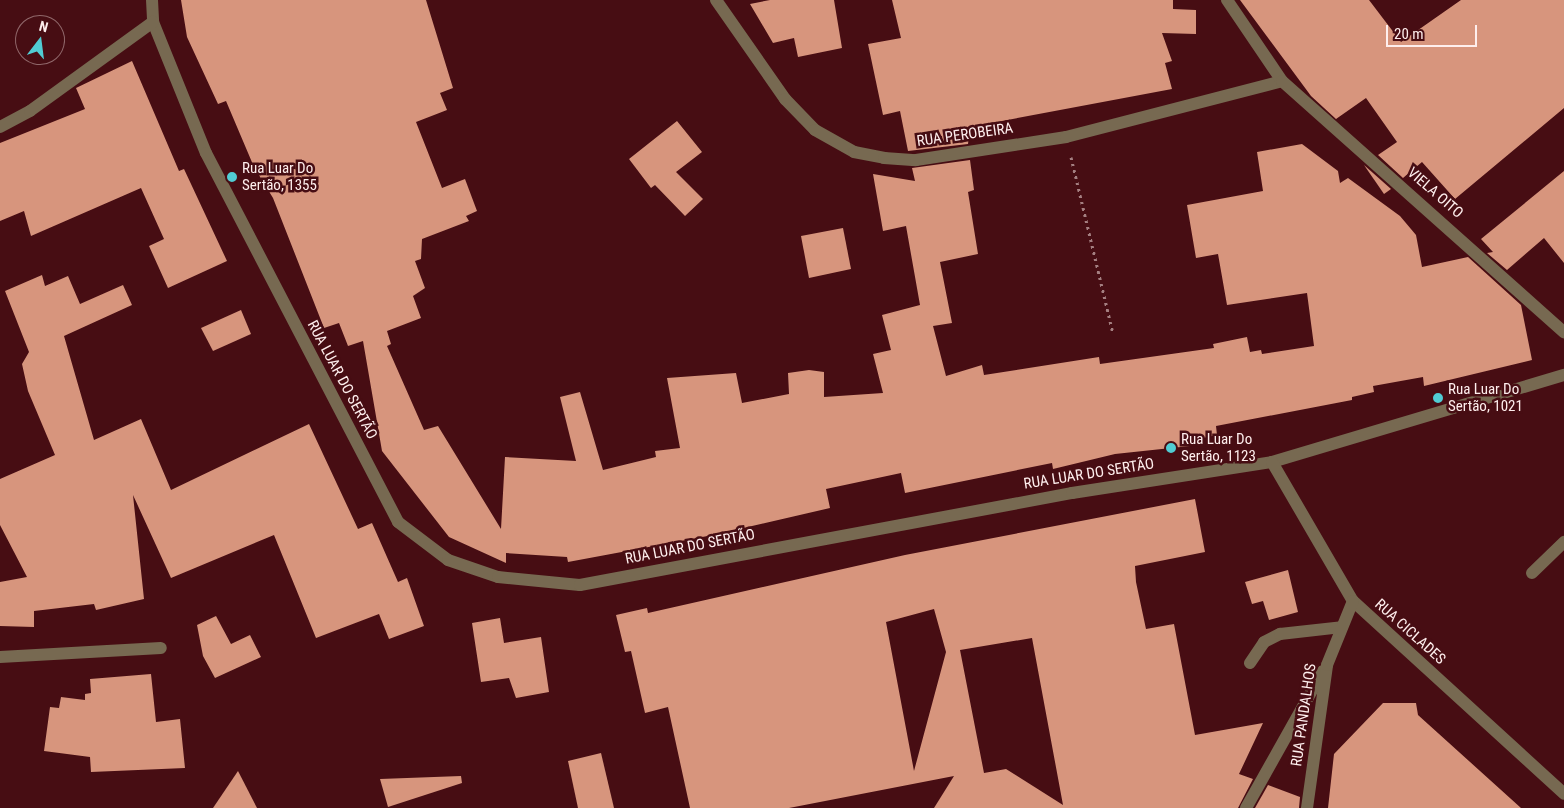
<!DOCTYPE html>
<html>
<head>
<meta charset="utf-8">
<style>
	body { margin:0 }
	#map { position:relative; width:1564px; height:808px; overflow:hidden; background:#470d13; font-family:"Roboto Condensed",sans-serif }
	div>[style] { position:absolute }
	.building>* { inset:0; background:#d7957d }
	.path>* { height:3px; margin-top:-1.5px; transform-origin:0; background:repeating-linear-gradient(90deg,#a47f81 0 2.5px,transparent 0 6.5px) }
	.service>* { height:12px; margin:-6px; padding:0 6px; transform-origin:6px; border-radius:6px; background:#776951 }
	.minor>* { height:12px; margin:-6px; padding:0 6px; transform-origin:6px; border-radius:6px; background:#776951 }
	.dots>* { width:14px; height:14px; translate:-50% -50%; box-sizing:border-box; border:2px solid #470d13; border-radius:50% }
	span { translate:-50% -50%; white-space:nowrap; text-align:center; line-height:1.15; -webkit-text-stroke:5px #470d13; paint-order:stroke }
	.street-label { font-size:15px; color:#feeeed }
	.poi-label { font-size:15px; color:#feeeed }
	.left { translate:0 -50%; text-align:left }
	.north { position:absolute; left:15px; top:15px; width:50px; height:50px; box-sizing:border-box; background:#470d13; border:1px solid #90676a; border-radius:50%; rotate:15deg; font-size:14px; font-weight:700; line-height:20px; text-align:center; color:#feeeed }
	.north::after { content:''; display:block; margin:auto; width:18px; height:22px; background:#51ccd3; clip-path:polygon(50% 0,100% 100%,50% 72%,0 100%) }
	.scale { position:absolute; left:1386px; top:25px; width:91px; height:22px; box-sizing:border-box; border:2px solid #feeeed; border-top:0; padding-left:6px; font-size:15px; line-height:18px; white-space:nowrap; color:#feeeed; -webkit-text-stroke:4px #470d13; paint-order:stroke }
</style>
</head>
<body>
<div id="map">
	<div class="building">
		<i style="clip-path:polygon(181px 0,426px 0,453px 88px,440px 93px,447px 110px,416px 122px,442px 188px,465px 179px,477px 211px,466px 216px,469px 221px,422px 239px,421px 259px,415px 261px,425px 288px,413px 296px,421px 318px,387px 331px,391px 344px,387px 346px,424px 430px,438px 426px,501px 529px,505px 457px,576px 461px,560px 397px,580px 392px,603px 470px,656px 457px,655px 451px,680px 448px,667px 378px,736px 373px,742px 403px,789px 394px,788px 373px,809px 370px,824px 372px,824px 397px,883px 393px,873px 354px,891px 350px,882px 315px,920px 305px,906px 226px,883px 231px,873px 174px,915px 181px,912px 168px,970px 160px,974px 190px,968px 192px,978px 254px,940px 262px,952px 323px,933px 326px,946px 376px,982px 365px,984px 375px,1099px 357px,1100px 364px,1214px 348px,1213px 344px,1247px 337px,1250px 352px,1261px 350px,1262px 354px,1314px 346px,1307px 293px,1227px 305px,1218px 254px,1196px 258px,1187px 205px,1263px 191px,1257px 152px,1302px 144px,1338px 171px,1340px 183px,1348px 178px,1400px 216px,1416px 235px,1422px 267px,1468px 257px,1521px 305px,1532px 360px,1424px 386px,1423px 377px,1373px 386px,1374px 392px,1352px 397px,1352px 400px,1216px 426px,1217px 435px,1189px 441px,1190px 446px,1115px 454px,1053px 469px,1052px 463px,905px 493px,901px 473px,826px 489px,830px 508px,713px 535px,568px 562px,567px 557px,506px 553px,506px 563px,449px 537px,382px 451px,363px 341px,348px 346px,339px 323px,324px 328px,273px 198px,254px 167px,226px 101px,218px 104px,187px 37px)"></i>
		<i style="clip-path:polygon(770px 0,834px 0,842px 48px,798px 57px,794px 38px,773px 43px,750px 4px)"></i>
		<i style="clip-path:polygon(892px 0,1173px 0,1173px 9px,1196px 10px,1196px 34px,1162px 33px,1172px 61px,1165px 63px,1172px 89px,970px 127px,968px 144px,908px 151px,900px 111px,883px 115px,868px 44px,901px 38px)"></i>
		<i style="clip-path:polygon(1240px 0,1369px 0,1401px 42px,1461px 0,1564px 0,1564px 108px,1455px 199px,1422px 162px,1403px 178px,1378px 155px,1397px 142px,1366px 98px,1336px 119px,1311px 96px)"></i>
		<i style="clip-path:polygon(132px 61px,179px 171px,184px 169px,227px 261px,168px 288px,149px 246px,164px 239px,141px 188px,31px 236px,24px 211px,0 221px,0 143px,85px 109px,76px 88px)"></i>
		<i style="clip-path:polygon(677px 121px,702px 152px,676px 172px,703px 199px,685px 216px,655px 185px,651px 188px,629px 159px)"></i>
		<i style="clip-path:polygon(1364px 165px,1391px 189px,1384px 194px)"></i>
		<i style="clip-path:polygon(1564px 171px,1564px 263px,1544px 238px,1507px 270px,1487px 253px,1493px 252px,1481px 239px)"></i>
		<i style="clip-path:polygon(843px 228px,851px 269px,809px 278px,801px 236px)"></i>
		<i style="clip-path:polygon(42px 275px,45px 286px,68px 276px,80px 304px,123px 285px,132px 305px,64px 336px,94px 440px,141px 419px,171px 490px,309px 424px,358px 529px,372px 523px,398px 582px,407px 578px,424px 626px,389px 639px,379px 614px,316px 638px,274px 535px,171px 578px,133px 495px,144px 599px,96px 610px,94px 604px,34px 611px,34px 627px,0 626px,0 582px,27px 577px,0 525px,0 479px,55px 455px,28px 391px,22px 364px,29px 352px,5px 291px)"></i>
		<i style="clip-path:polygon(241px 310px,251px 334px,213px 351px,201px 328px)"></i>
		<i style="clip-path:polygon(evenodd,1195px 499px,1205px 552px,1135px 566px,1136px 582px,1146px 629px,1174px 624px,1195px 735px,1263px 723px,1239px 774px,1253px 779px,1238px 808px,934px 808px,954px 776px,789px 808px,690px 808px,668px 707px,645px 713px,631px 651px,625px 652px,616px 615px,647px 608px,648px 613px,905px 555px,1195px 499px,934px 609px,946px 652px,914px 771px,886px 622px,934px 609px,1195px 499px,1032px 638px,1063px 805px,1006px 769px,984px 773px,960px 650px,1032px 638px)"></i>
		<i style="clip-path:polygon(1288px 570px,1298px 612px,1269px 620px,1263px 601px,1252px 604px,1245px 582px)"></i>
		<i style="clip-path:polygon(216px 616px,231px 644px,250px 635px,261px 657px,215px 678px,203px 656px,197px 625px)"></i>
		<i style="clip-path:polygon(500px 618px,504px 643px,541px 637px,549px 692px,516px 698px,509px 678px,481px 682px,472px 623px)"></i>
		<i style="clip-path:polygon(151px 674px,156px 722px,180px 719px,185px 768px,91px 772px,90px 757px,44px 751px,50px 707px,59px 708px,61px 697px,85px 700px,85px 694px,91px 693px,90px 679px)"></i>
		<i style="clip-path:polygon(1383px 703px,1416px 703px,1418px 715px,1521px 808px,1328px 808px,1334px 754px)"></i>
		<i style="clip-path:polygon(601px 753px,614px 808px,578px 808px,568px 761px)"></i>
		<i style="clip-path:polygon(238px 771px,257px 808px,213px 808px)"></i>
		<i style="clip-path:polygon(461px 776px,462px 783px,388px 807px,380px 779px)"></i>
		<i style="clip-path:polygon(1268px 785px,1300px 797px,1299px 808px,1255px 808px)"></i>
	</div>
	<div class="path">
		<i style="left:1071px;top:157px;width:181px;rotate:76.6deg"></i>
	</div>
	<div class="service">
		<i style="left:1532px;top:573px;width:45px;rotate:-44.1deg"></i>
		<i style="left:1250px;top:663px;width:25px;rotate:-56deg"></i>
		<i style="left:1264px;top:642px;width:18px;rotate:-27deg"></i>
		<i style="left:1280px;top:634px;width:62px;rotate:-6.4deg"></i>
	</div>
	<div class="minor">
		<i style="left:152px;top:0;width:22px;rotate:87deg"></i>
		<i style="left:153px;top:22px;width:141px;rotate:68deg"></i>
		<i style="left:206px;top:153px;width:416px;rotate:62.5deg"></i>
		<i style="left:398px;top:522px;width:63px;rotate:37.2deg"></i>
		<i style="left:448px;top:560px;width:53px;rotate:18.8deg"></i>
		<i style="left:498px;top:577px;width:82px;rotate:5.6deg"></i>
		<i style="left:580px;top:585px;width:501px;rotate:-10.59deg"></i>
		<i style="left:1072px;top:493px;width:202px;rotate:-8.8deg"></i>
		<i style="left:1272px;top:462px;width:305px;rotate:-16.6deg"></i>
		<i style="left:716px;top:0;width:121px;rotate:55.1deg"></i>
		<i style="left:785px;top:99px;width:43px;rotate:45.9deg"></i>
		<i style="left:815px;top:130px;width:45px;rotate:29.4deg"></i>
		<i style="left:854px;top:152px;width:31px;rotate:11deg"></i>
		<i style="left:884px;top:158px;width:32px;rotate:4deg"></i>
		<i style="left:916px;top:160px;width:152px;rotate:-8.7deg"></i>
		<i style="left:1066px;top:137px;width:223px;rotate:-14.5deg"></i>
		<i style="left:1227px;top:0;width:98px;rotate:55.8deg"></i>
		<i style="left:1282px;top:81px;width:378px;rotate:41.7deg"></i>
		<i style="left:0;top:127px;width:34px;rotate:-28deg"></i>
		<i style="left:30px;top:111px;width:152px;rotate:-35.9deg"></i>
		<i style="left:1272px;top:462px;width:161px;rotate:59.8deg"></i>
		<i style="left:1353px;top:601px;width:286px;rotate:42.4deg"></i>
		<i style="left:0;top:657px;width:161px;rotate:-3.2deg"></i>
		<i style="left:1246px;top:808px;width:157px;rotate:-60.7deg"></i>
		<i style="left:1307px;top:808px;width:144px;rotate:-82deg"></i>
		<i style="left:1327px;top:665px;width:69px;rotate:-67.9deg"></i>
	</div>
	<div class="dots">
		<i style="left:232px;top:177px;background:#51ccd3"></i>
		<i style="left:1438px;top:398px;background:#51ccd3"></i>
		<i style="left:1171px;top:448px;background:#51ccd3"></i>
	</div>
	<div class="street-label">
		<span style="left:965px;top:135px;rotate:-8deg">RUA PEROBEIRA</span>
		<span style="left:1435px;top:193px;rotate:41deg">VIELA OITO</span>
		<span style="left:342px;top:380px;rotate:62deg">RUA LUAR DO SERTÃO</span>
		<span style="left:1089px;top:474px;rotate:-9deg">RUA LUAR DO SERTÃO</span>
		<span style="left:690px;top:547px;rotate:-11deg">RUA LUAR DO SERTÃO</span>
		<span style="left:1410px;top:632px;rotate:42deg">RUA CICLADES</span>
		<span style="left:1304px;top:715px;rotate:-82deg">RUA PANDALHOS</span>
	</div>
	<div class="poi-label">
		<span class="left" style="left:242px;top:177px">Rua Luar Do<br>Sertão, 1355</span>
		<span class="left" style="left:1448px;top:398px">Rua Luar Do<br>Sertão, 1021</span>
		<span class="left" style="left:1181px;top:448px">Rua Luar Do<br>Sertão, 1123</span>
	</div>
	<div class="north">N</div>
	<div class="scale">20 m</div>
</div>
</body>
</html>
